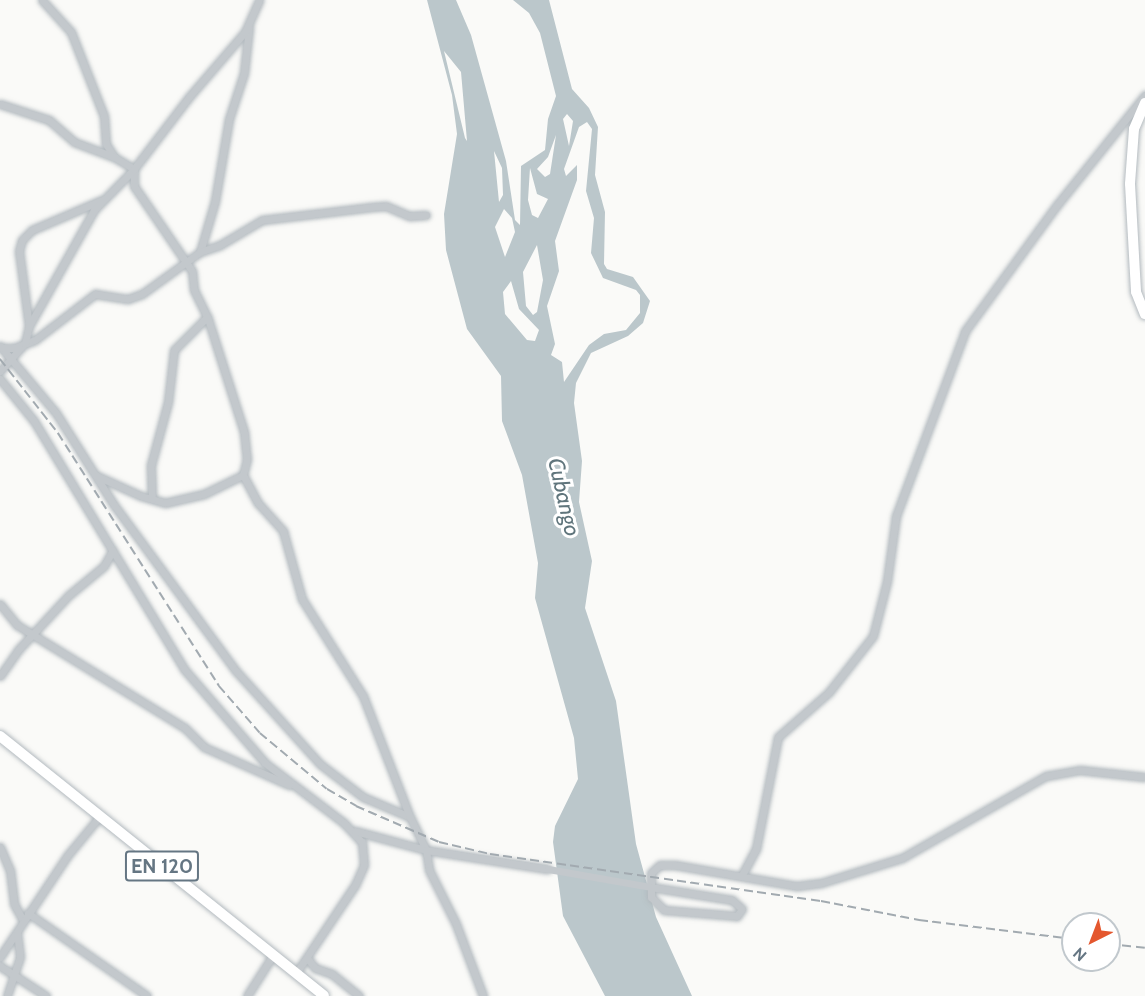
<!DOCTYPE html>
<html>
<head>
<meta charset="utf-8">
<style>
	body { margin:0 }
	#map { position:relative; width:1145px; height:996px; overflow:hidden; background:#fafaf8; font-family:Cabin,sans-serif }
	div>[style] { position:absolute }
	.water>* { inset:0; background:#bbc7cb }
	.roads { filter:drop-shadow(0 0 2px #b3babf) drop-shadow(0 0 2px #b3babf) }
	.minor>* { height:7px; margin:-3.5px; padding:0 3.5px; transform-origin:3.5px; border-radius:3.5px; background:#c3c8cc }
	.secondary>* { height:10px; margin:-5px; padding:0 5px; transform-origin:5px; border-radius:5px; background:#fff }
	.primary>* { height:10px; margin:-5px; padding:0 5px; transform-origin:5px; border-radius:5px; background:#fff }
	.rail>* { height:1.5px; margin-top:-0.75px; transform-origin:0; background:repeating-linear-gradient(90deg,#a2aab0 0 9px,transparent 0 13.5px) }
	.minor-bridge>* { height:7px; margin:-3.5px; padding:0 3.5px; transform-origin:3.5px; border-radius:3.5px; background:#c3c8cc }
	span { translate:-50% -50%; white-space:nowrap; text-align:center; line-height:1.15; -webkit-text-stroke:6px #fff; paint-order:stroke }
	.shield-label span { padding:2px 4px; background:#fff; border:2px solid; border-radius:4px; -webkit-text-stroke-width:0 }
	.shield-label { font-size:20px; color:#657683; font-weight:700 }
	.water-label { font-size:22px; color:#60757c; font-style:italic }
	.north { position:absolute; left:1061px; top:912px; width:60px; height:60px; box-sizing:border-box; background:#fff; border:2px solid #c1c8cd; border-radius:50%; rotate:222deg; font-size:16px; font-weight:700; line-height:24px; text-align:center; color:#657683 }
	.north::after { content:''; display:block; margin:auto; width:21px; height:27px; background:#e4572e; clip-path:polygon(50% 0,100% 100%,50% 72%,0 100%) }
</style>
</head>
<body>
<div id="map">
	<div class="water">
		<i style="clip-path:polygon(evenodd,427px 0,456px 0,471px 35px,506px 161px,515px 220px,520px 225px,521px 166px,545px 150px,548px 119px,556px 96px,540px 33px,529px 13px,513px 0,549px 0,572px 89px,589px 108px,598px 127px,595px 175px,605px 212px,604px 264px,607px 269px,633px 277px,650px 301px,643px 323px,628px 336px,591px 353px,576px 383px,574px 403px,582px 461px,579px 502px,592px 561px,585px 608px,616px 701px,636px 844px,656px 917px,692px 996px,605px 996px,563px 916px,553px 842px,555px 826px,578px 779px,574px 738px,535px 598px,538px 563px,522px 475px,502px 421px,501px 376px,467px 329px,446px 250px,444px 214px,457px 134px,452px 95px,427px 0,444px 51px,461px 72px,467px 141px,465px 138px,444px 51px,427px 0,567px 114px,573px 121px,569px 146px,563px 119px,567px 114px,427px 0,587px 122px,592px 129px,586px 191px,594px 218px,591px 253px,603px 278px,636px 290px,640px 295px,640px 313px,626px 330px,604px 334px,589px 345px,564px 382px,562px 362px,551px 355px,555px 344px,547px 306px,559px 271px,555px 241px,577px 180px,577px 165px,566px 176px,564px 169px,579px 127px,587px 122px,427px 0,556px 135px,550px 174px,545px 177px,537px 169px,548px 157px,556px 135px,427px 0,494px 151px,502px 168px,503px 195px,499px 202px,494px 151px,427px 0,530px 168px,537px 194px,548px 199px,538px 218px,532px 215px,528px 200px,530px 168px,427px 0,504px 209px,512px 218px,515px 232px,505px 257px,495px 227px,504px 209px,427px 0,537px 245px,543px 280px,537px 312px,533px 315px,526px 306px,523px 272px,537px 245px,427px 0,511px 281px,519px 309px,539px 330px,535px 341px,527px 340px,505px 314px,503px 292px,511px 281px)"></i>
	</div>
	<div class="roads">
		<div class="minor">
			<i style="left:42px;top:0;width:43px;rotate:47.8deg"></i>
			<i style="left:71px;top:32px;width:90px;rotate:68.6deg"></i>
			<i style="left:104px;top:116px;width:28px;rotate:86deg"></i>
			<i style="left:106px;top:144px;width:15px;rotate:58deg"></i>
			<i style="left:114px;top:157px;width:23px;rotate:31deg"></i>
			<i style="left:0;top:104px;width:52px;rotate:18.1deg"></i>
			<i style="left:49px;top:120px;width:33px;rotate:41deg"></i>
			<i style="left:74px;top:142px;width:43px;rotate:20.6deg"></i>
			<i style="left:134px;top:169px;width:17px;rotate:90deg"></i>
			<i style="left:134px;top:186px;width:103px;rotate:55.7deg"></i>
			<i style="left:192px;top:271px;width:19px;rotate:84deg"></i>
			<i style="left:194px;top:290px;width:32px;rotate:64deg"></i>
			<i style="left:208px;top:319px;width:119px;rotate:72.3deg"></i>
			<i style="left:244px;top:432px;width:27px;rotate:84deg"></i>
			<i style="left:247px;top:459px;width:16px;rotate:104deg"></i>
			<i style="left:200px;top:252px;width:53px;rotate:-73.6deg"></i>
			<i style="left:215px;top:201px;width:83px;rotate:-80.3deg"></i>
			<i style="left:229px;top:119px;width:48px;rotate:-71.9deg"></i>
			<i style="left:244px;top:73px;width:46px;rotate:-83.8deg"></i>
			<i style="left:29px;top:326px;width:76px;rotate:-97.6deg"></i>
			<i style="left:19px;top:251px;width:11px;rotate:-75deg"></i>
			<i style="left:22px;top:240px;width:14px;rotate:-45deg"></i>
			<i style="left:32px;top:230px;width:76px;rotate:-23.2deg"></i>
			<i style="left:0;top:346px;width:87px;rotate:50.1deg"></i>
			<i style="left:56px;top:413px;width:109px;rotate:57.8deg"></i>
			<i style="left:114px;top:505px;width:206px;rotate:53.7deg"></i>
			<i style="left:236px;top:671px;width:125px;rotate:47.9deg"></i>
			<i style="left:320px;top:764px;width:54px;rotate:37.5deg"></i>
			<i style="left:363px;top:797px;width:51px;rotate:23.1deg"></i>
			<i style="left:410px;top:817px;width:37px;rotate:64deg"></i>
			<i style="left:426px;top:850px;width:123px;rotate:8.9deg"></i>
			<i style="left:2px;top:348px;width:12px"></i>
			<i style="left:14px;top:348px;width:22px;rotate:-21deg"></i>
			<i style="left:35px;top:340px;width:76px;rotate:-37.5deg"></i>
			<i style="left:95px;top:294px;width:33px;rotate:9deg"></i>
			<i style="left:128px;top:299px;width:15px;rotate:-20deg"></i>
			<i style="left:142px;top:294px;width:72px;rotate:-35.9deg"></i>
			<i style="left:200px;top:252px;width:21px;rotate:-19deg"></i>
			<i style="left:220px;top:245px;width:49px;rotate:-30.8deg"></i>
			<i style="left:262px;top:220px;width:111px;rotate:-6.7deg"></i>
			<i style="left:372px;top:207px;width:14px;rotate:-4deg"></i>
			<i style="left:386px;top:206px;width:26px;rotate:23deg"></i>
			<i style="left:410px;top:216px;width:16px;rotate:-4deg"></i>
			<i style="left:0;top:371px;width:38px;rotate:-48deg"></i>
			<i style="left:25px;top:343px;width:17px;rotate:-77deg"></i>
			<i style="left:29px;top:326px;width:133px;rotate:-60.7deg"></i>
			<i style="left:94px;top:210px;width:57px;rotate:-45.7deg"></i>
			<i style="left:134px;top:169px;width:91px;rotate:-52.6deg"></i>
			<i style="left:189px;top:97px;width:86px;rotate:-49.3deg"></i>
			<i style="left:245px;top:32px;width:35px;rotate:-66deg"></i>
			<i style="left:0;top:379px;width:54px;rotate:51deg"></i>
			<i style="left:34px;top:421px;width:290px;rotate:58.8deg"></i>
			<i style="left:184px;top:669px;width:124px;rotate:49.2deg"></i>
			<i style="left:265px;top:763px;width:99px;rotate:37.2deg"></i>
			<i style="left:344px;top:823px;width:26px;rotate:47deg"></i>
			<i style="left:362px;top:842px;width:23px;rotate:85deg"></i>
			<i style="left:364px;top:865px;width:22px;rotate:114deg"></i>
			<i style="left:355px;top:885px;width:106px;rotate:123.8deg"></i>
			<i style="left:97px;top:476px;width:48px;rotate:24.4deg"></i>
			<i style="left:141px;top:496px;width:25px;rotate:16deg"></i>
			<i style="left:165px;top:503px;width:40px;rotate:-13deg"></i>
			<i style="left:204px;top:494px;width:43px;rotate:-26deg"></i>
			<i style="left:243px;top:475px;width:32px;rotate:62deg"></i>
			<i style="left:258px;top:503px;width:38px;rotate:48deg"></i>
			<i style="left:283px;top:531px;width:71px;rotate:74.4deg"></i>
			<i style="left:302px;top:599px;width:115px;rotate:57.8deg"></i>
			<i style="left:363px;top:696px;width:130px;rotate:68.8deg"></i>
			<i style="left:152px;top:499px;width:34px;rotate:-92deg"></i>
			<i style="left:151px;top:465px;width:65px;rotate:-74.9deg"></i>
			<i style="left:168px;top:402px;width:52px;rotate:-83.4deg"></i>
			<i style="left:174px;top:350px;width:47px;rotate:-45deg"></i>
			<i style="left:0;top:604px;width:27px;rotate:51deg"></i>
			<i style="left:17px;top:625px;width:197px;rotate:31.5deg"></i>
			<i style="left:185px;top:728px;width:27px;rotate:45deg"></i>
			<i style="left:204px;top:747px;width:93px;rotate:24.1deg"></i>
			<i style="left:0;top:676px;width:32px;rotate:-55deg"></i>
			<i style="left:18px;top:650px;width:75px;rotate:-47.2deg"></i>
			<i style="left:69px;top:595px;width:45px;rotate:-39.6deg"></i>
			<i style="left:104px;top:566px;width:18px;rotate:-61deg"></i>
			<i style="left:355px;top:831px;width:73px;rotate:15deg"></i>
			<i style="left:426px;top:850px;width:20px;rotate:81deg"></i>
			<i style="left:429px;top:870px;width:60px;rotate:63.4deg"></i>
			<i style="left:456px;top:924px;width:77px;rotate:69.4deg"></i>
			<i style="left:0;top:847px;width:25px;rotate:67deg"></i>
			<i style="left:10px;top:870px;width:34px;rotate:83deg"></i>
			<i style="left:14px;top:904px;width:18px;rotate:61deg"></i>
			<i style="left:742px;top:875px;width:30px;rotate:-62deg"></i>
			<i style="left:756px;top:849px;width:114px;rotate:-78.9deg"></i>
			<i style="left:778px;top:737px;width:68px;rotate:-41.4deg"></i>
			<i style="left:829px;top:692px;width:71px;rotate:-51.8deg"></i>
			<i style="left:873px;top:636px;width:57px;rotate:-75.7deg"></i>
			<i style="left:887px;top:581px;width:66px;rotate:-82.1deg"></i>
			<i style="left:896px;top:516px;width:197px;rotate:-69.5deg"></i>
			<i style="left:965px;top:331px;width:156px;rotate:-53.9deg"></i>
			<i style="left:1057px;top:205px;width:141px;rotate:-51.3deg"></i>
			<i style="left:657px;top:888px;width:76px;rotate:9.1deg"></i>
			<i style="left:732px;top:900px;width:13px;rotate:42deg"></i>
			<i style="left:742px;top:909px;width:9px;rotate:126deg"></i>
			<i style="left:737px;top:916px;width:73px;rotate:-175.3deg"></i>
			<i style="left:664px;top:910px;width:18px;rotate:-135deg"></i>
			<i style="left:651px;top:897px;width:24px;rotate:-90deg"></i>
			<i style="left:651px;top:873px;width:12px;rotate:-42deg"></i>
			<i style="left:660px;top:865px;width:15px"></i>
			<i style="left:675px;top:865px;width:124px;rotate:9.8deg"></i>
			<i style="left:797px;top:886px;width:24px;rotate:-7deg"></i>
			<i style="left:821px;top:883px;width:85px;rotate:-17.2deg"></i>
			<i style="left:902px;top:858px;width:166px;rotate:-29.7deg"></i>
			<i style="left:1046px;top:776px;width:35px;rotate:-10deg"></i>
			<i style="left:1080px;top:770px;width:65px;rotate:6.1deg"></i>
			<i style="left:28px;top:913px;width:145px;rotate:34.9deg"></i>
			<i style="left:0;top:957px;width:121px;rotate:-56.4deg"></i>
			<i style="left:67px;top:856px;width:52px;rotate:-50.5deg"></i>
			<i style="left:307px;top:958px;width:13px;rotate:51deg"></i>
			<i style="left:315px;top:968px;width:18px;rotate:19deg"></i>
			<i style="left:332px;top:974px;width:35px;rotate:39deg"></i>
			<i style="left:0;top:966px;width:55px;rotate:33.1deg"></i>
			<i style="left:7px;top:996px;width:41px;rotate:-71.6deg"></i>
			<i style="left:20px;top:957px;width:23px;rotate:-97deg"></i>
			<i style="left:247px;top:996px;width:49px;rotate:-57.6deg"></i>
		</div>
		<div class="secondary">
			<i style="left:1145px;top:103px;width:28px;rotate:113deg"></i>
			<i style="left:1134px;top:129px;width:55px;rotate:94.2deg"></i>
			<i style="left:1130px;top:184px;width:108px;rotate:86.8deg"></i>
			<i style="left:1136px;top:292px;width:24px;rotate:68deg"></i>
		</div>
		<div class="primary">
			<i style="left:0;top:736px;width:415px;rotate:38.7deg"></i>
		</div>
	</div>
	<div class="rail">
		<i style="left:0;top:359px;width:94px;rotate:51.9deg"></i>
		<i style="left:58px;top:433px;width:300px;rotate:57.5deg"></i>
		<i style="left:219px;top:686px;width:62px;rotate:48.9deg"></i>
		<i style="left:260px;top:733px;width:87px;rotate:39.9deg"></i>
		<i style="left:327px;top:789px;width:34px;rotate:30deg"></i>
		<i style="left:356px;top:806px;width:90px;rotate:23.4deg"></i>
		<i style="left:439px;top:842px;width:52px;rotate:13.2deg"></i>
		<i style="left:490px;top:854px;width:334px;rotate:8.1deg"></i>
		<i style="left:821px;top:901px;width:100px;rotate:11deg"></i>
		<i style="left:919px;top:920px;width:155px;rotate:7deg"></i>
		<i style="left:1109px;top:944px;width:36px;rotate:6deg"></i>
	</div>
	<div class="minor-bridge">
		<i style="left:548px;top:869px;width:111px;rotate:9.9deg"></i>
	</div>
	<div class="shield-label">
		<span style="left:162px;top:866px">EN 120</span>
	</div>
	<div class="water-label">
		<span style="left:564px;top:497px;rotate:77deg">Cubango</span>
	</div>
	<div class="north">N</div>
</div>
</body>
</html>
